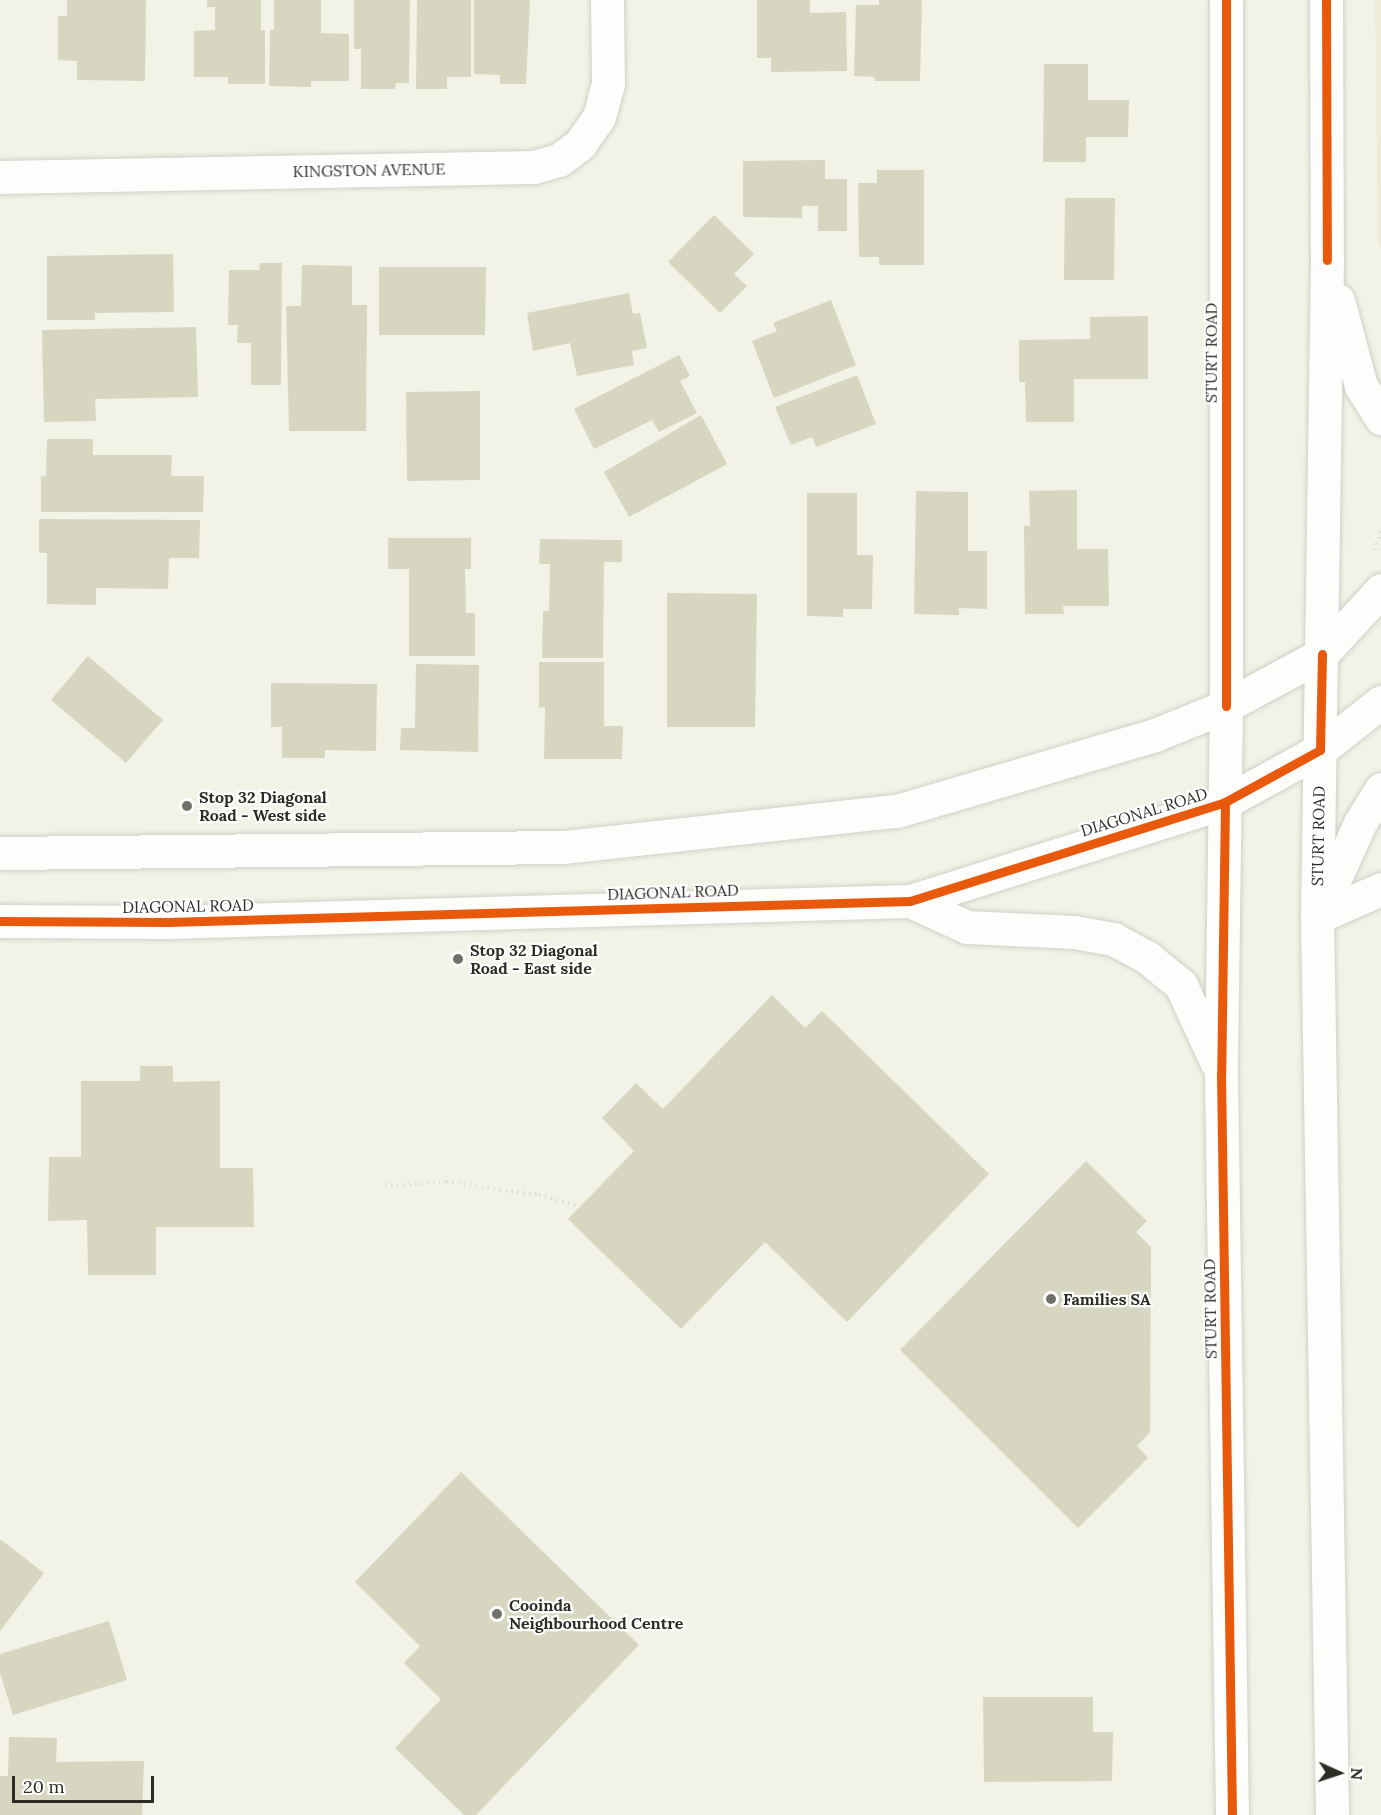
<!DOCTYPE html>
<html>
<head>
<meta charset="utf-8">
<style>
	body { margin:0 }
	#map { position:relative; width:1381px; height:1815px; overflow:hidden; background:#f2f2e7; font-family:Lora,serif }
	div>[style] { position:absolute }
	.built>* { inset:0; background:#ececd8 }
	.building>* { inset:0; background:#d7d6c0 }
	.path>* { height:4px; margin-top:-2px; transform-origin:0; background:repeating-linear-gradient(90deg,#dededc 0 1.5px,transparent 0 6px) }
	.roads { filter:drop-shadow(0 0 2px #d0d0c8) drop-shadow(0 0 2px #d0d0c8) }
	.minor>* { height:33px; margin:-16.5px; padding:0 16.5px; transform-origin:16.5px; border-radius:16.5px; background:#fdfdfb }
	.secondary>* { height:33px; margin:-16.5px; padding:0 16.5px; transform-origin:16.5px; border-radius:16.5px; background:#fdfdfb }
	.cycleway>* { height:9px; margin:-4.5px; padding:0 4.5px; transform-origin:4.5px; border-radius:4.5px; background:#e8590c }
	.dots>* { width:16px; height:16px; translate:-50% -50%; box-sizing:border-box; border:3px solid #fff; border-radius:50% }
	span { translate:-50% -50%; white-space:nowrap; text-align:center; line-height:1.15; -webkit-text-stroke:4.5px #fff; paint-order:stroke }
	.street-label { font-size:16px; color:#2c2c25 }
	.poi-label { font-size:16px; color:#2c2c25; font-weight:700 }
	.left { translate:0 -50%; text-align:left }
	.north { position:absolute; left:1309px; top:1743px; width:60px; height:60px; -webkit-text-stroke:4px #fff; paint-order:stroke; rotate:93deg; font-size:16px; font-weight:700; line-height:24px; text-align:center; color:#2c2c25 }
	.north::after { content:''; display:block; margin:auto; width:21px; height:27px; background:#2c2c25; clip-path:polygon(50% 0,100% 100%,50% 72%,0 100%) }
	.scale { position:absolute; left:12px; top:1776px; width:142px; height:27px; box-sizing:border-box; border:3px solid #2c2c25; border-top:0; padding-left:8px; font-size:18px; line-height:21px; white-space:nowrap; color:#2c2c25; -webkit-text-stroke:4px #fff; paint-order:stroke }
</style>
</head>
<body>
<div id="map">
	<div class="built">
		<i style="clip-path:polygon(1375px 0,1381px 0,1381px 248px,1378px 243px)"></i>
	</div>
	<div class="building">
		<i style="clip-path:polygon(67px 0,146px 0,145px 81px,77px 80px,77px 61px,58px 60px,58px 16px,67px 16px)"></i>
		<i style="clip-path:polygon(207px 0,261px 0,261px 30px,265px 30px,265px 84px,228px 84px,228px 77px,194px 77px,194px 31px,215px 30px,215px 7px,207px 7px)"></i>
		<i style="clip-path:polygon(274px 0,321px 0,321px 33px,349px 34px,349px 81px,311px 81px,311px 87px,269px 86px,270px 30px,274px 30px)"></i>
		<i style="clip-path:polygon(354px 0,410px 0,409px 83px,396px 83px,395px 89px,361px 89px,361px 49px,354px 49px)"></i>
		<i style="clip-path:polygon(417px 0,471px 0,471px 77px,447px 77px,447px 89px,416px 89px)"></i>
		<i style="clip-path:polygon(474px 0,530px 0,526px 84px,500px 84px,500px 75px,474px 74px)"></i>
		<i style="clip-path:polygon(757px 0,810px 0,810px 13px,846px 12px,847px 71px,771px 72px,771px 58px,757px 58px)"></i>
		<i style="clip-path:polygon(879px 0,922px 0,920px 81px,874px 81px,875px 77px,854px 76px,856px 5px,879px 5px)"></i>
		<i style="clip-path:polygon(1044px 64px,1088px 64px,1088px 100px,1129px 100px,1128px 137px,1086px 137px,1086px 162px,1043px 162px)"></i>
		<i style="clip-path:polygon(825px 160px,825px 179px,847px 179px,847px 231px,818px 231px,818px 206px,802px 206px,802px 218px,743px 217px,743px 161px)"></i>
		<i style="clip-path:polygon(877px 170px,924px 170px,924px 265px,879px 265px,879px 257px,859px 257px,858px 183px,877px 183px)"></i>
		<i style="clip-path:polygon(1065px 198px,1115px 198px,1114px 280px,1064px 280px)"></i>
		<i style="clip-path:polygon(714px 215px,754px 254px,734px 274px,747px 286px,720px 313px,668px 262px)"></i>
		<i style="clip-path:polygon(173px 254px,174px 312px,95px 313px,95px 320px,47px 320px,47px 256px)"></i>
		<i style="clip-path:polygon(260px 263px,282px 263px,281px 385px,251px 385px,251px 343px,237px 343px,238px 325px,228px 325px,229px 270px,259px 270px)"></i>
		<i style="clip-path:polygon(302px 265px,352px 266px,352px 305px,367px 305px,366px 431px,289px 431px,286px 306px,301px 306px)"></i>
		<i style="clip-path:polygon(379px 267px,486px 267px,485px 335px,379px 335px)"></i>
		<i style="clip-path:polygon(629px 293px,633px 314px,640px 313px,647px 348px,632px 351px,634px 365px,577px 376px,570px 343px,533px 351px,527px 313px)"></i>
		<i style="clip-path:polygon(831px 300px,856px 365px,774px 398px,752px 341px,777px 331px,773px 323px)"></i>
		<i style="clip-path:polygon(1148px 316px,1148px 379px,1074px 379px,1074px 422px,1026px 422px,1025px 382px,1019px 382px,1019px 340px,1090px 339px,1090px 317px)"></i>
		<i style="clip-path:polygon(196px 327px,198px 397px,95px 399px,96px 421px,44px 422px,42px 330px)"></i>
		<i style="clip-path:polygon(679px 355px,690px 376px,680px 381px,697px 413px,659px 432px,652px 420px,594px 449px,574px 409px)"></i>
		<i style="clip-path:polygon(857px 375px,876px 424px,816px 447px,812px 437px,791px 445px,775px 407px)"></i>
		<i style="clip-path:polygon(480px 391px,480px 480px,407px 481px,406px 392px)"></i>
		<i style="clip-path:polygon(701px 415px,727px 464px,629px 517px,604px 472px)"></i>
		<i style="clip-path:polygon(47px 439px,93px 439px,93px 455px,172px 455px,171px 476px,204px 476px,203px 512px,41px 512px,41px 476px,46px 476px)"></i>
		<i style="clip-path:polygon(1077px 490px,1077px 549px,1108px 549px,1109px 606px,1063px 606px,1064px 614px,1025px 614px,1024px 526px,1030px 526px,1029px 491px)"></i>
		<i style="clip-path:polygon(916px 491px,968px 492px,968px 551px,987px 551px,987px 609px,959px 608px,959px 615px,914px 614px)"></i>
		<i style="clip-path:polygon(807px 493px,857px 493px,857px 555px,873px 555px,872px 609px,843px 609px,843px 617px,807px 616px)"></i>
		<i style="clip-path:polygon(39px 519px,200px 520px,199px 558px,169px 558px,168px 589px,96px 588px,96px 605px,47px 604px,47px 553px,39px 553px)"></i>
		<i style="clip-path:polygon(388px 538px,471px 538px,471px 569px,465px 569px,466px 613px,475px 613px,475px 656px,409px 656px,409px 569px,388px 569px)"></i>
		<i style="clip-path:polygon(540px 539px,622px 540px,622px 562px,604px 562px,603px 658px,542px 658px,543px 611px,549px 611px,550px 564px,539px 564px)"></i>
		<i style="clip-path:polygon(667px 593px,757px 594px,755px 727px,667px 727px)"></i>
		<i style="clip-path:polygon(88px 656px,163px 720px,126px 763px,51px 700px)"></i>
		<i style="clip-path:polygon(539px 662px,604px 662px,604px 726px,623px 726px,622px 759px,544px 759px,545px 707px,539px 708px)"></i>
		<i style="clip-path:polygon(416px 664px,479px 665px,478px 752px,400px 750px,401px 728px,415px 728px)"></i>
		<i style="clip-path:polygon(271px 683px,377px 684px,376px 751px,325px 750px,325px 758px,282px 758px,282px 727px,271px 727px)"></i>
		<i style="clip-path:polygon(772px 995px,805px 1028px,822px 1011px,989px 1174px,847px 1322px,765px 1242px,681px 1329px,568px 1219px,634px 1151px,602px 1118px,636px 1083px,663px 1109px)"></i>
		<i style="clip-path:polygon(140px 1066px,173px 1066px,173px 1082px,220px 1081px,220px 1168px,253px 1168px,254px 1227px,156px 1227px,156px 1275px,88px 1275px,87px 1220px,48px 1221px,49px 1157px,81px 1157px,81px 1081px,140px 1081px)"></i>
		<i style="clip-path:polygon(1086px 1161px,1147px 1221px,1136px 1232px,1151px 1247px,1150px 1432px,1137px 1446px,1148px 1458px,1078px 1528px,900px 1350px)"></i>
		<i style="clip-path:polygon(461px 1472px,639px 1645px,476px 1815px,464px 1815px,395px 1748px,441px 1699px,404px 1663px,420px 1646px,355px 1582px)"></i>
		<i style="clip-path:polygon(0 1539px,44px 1573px,0 1631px)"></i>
		<i style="clip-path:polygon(109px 1621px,127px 1680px,13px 1715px,0 1673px,0 1654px)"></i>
		<i style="clip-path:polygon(983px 1697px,1093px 1697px,1093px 1732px,1113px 1732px,1112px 1781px,984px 1782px)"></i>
		<i style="clip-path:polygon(9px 1737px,57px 1738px,56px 1762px,144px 1761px,142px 1815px,0 1815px,0 1776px,8px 1776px)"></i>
	</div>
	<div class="path">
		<i style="left:1375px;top:550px;width:21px;rotate:-73deg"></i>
		<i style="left:385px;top:1185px;width:61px;rotate:-2.8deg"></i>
		<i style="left:446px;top:1182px;width:94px;rotate:8deg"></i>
		<i style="left:539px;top:1195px;width:44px;rotate:15.9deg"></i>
	</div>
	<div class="roads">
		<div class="minor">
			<i style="left:0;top:177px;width:534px;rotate:-1.07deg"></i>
			<i style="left:534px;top:167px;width:26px;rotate:-16deg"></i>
			<i style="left:559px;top:160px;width:26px;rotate:-37deg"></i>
			<i style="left:580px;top:144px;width:33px;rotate:-55deg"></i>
			<i style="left:599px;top:117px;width:35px;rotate:-75deg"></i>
			<i style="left:608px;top:83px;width:83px;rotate:-90.7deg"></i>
			<i style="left:1317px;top:917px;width:70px;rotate:-23.6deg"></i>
		</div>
		<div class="secondary">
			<i style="left:1226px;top:0;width:706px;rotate:90deg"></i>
			<i style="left:1226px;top:706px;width:368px;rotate:90.8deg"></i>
			<i style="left:1221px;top:1074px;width:741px;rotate:89.15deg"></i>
			<i style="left:1326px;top:0;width:260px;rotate:89.8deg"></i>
			<i style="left:1327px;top:260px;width:657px;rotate:90.87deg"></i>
			<i style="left:1317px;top:917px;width:898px;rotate:89.04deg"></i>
			<i style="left:1338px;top:300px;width:89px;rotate:75deg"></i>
			<i style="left:1361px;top:386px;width:38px;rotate:58deg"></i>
			<i style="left:0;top:853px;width:563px;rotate:-0.61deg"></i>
			<i style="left:563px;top:847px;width:336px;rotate:-6.2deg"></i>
			<i style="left:897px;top:811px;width:269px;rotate:-16.4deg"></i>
			<i style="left:1155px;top:735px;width:77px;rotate:-22.2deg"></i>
			<i style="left:1226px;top:706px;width:109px;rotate:-28.4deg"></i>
			<i style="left:1322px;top:654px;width:87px;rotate:-47.3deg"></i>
			<i style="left:910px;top:901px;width:63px;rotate:24.5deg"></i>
			<i style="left:967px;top:927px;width:107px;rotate:2.7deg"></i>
			<i style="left:1074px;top:932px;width:40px;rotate:10deg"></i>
			<i style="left:1113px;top:939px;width:40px;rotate:28deg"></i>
			<i style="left:1148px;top:958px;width:43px;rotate:39.3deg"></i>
			<i style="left:1181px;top:985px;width:84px;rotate:65.3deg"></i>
			<i style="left:1323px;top:905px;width:90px;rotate:-65.7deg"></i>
			<i style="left:1360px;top:823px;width:40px;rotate:-58deg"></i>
			<i style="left:0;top:921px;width:168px;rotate:0.3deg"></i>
			<i style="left:168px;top:922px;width:742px;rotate:-1.62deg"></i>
			<i style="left:910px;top:901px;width:330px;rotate:-17.4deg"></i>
			<i style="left:1225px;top:802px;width:108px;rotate:-28.7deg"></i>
			<i style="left:1320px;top:750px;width:78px;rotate:-38.2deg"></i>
		</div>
	</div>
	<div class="cycleway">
		<i style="left:1226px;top:0;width:706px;rotate:90deg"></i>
		<i style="left:1326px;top:0;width:260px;rotate:89.8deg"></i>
		<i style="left:1225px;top:802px;width:272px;rotate:90.8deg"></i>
		<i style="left:1221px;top:1074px;width:741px;rotate:89.15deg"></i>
		<i style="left:0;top:921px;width:168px;rotate:0.3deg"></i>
		<i style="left:168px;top:922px;width:742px;rotate:-1.62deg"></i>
		<i style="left:910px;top:901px;width:330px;rotate:-17.4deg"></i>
		<i style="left:1225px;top:802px;width:108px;rotate:-28.7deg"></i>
		<i style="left:1320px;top:750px;width:96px;rotate:-88.8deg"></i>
	</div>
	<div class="dots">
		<i style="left:187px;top:806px;background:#717169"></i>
		<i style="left:458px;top:959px;background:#717169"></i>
		<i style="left:1051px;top:1299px;background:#717169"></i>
		<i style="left:497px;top:1614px;background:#717169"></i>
	</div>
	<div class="street-label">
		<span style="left:369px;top:170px;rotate:-1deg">KINGSTON AVENUE</span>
		<span style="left:1211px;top:353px;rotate:-90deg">STURT ROAD</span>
		<span style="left:1144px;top:812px;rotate:-17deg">DIAGONAL ROAD</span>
		<span style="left:1318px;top:836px;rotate:-89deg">STURT ROAD</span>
		<span style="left:673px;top:892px;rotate:-2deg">DIAGONAL ROAD</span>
		<span style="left:188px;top:906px;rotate:-1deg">DIAGONAL ROAD</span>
		<span style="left:1210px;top:1309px;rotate:-91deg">STURT ROAD</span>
	</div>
	<div class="poi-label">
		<span class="left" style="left:199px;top:806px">Stop 32 Diagonal<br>Road - West side</span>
		<span class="left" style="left:470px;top:959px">Stop 32 Diagonal<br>Road - East side</span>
		<span class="left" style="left:1063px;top:1299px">Families SA</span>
		<span class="left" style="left:509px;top:1614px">Cooinda<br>Neighbourhood Centre</span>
	</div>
	<div class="north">N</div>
	<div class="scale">20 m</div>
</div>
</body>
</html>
